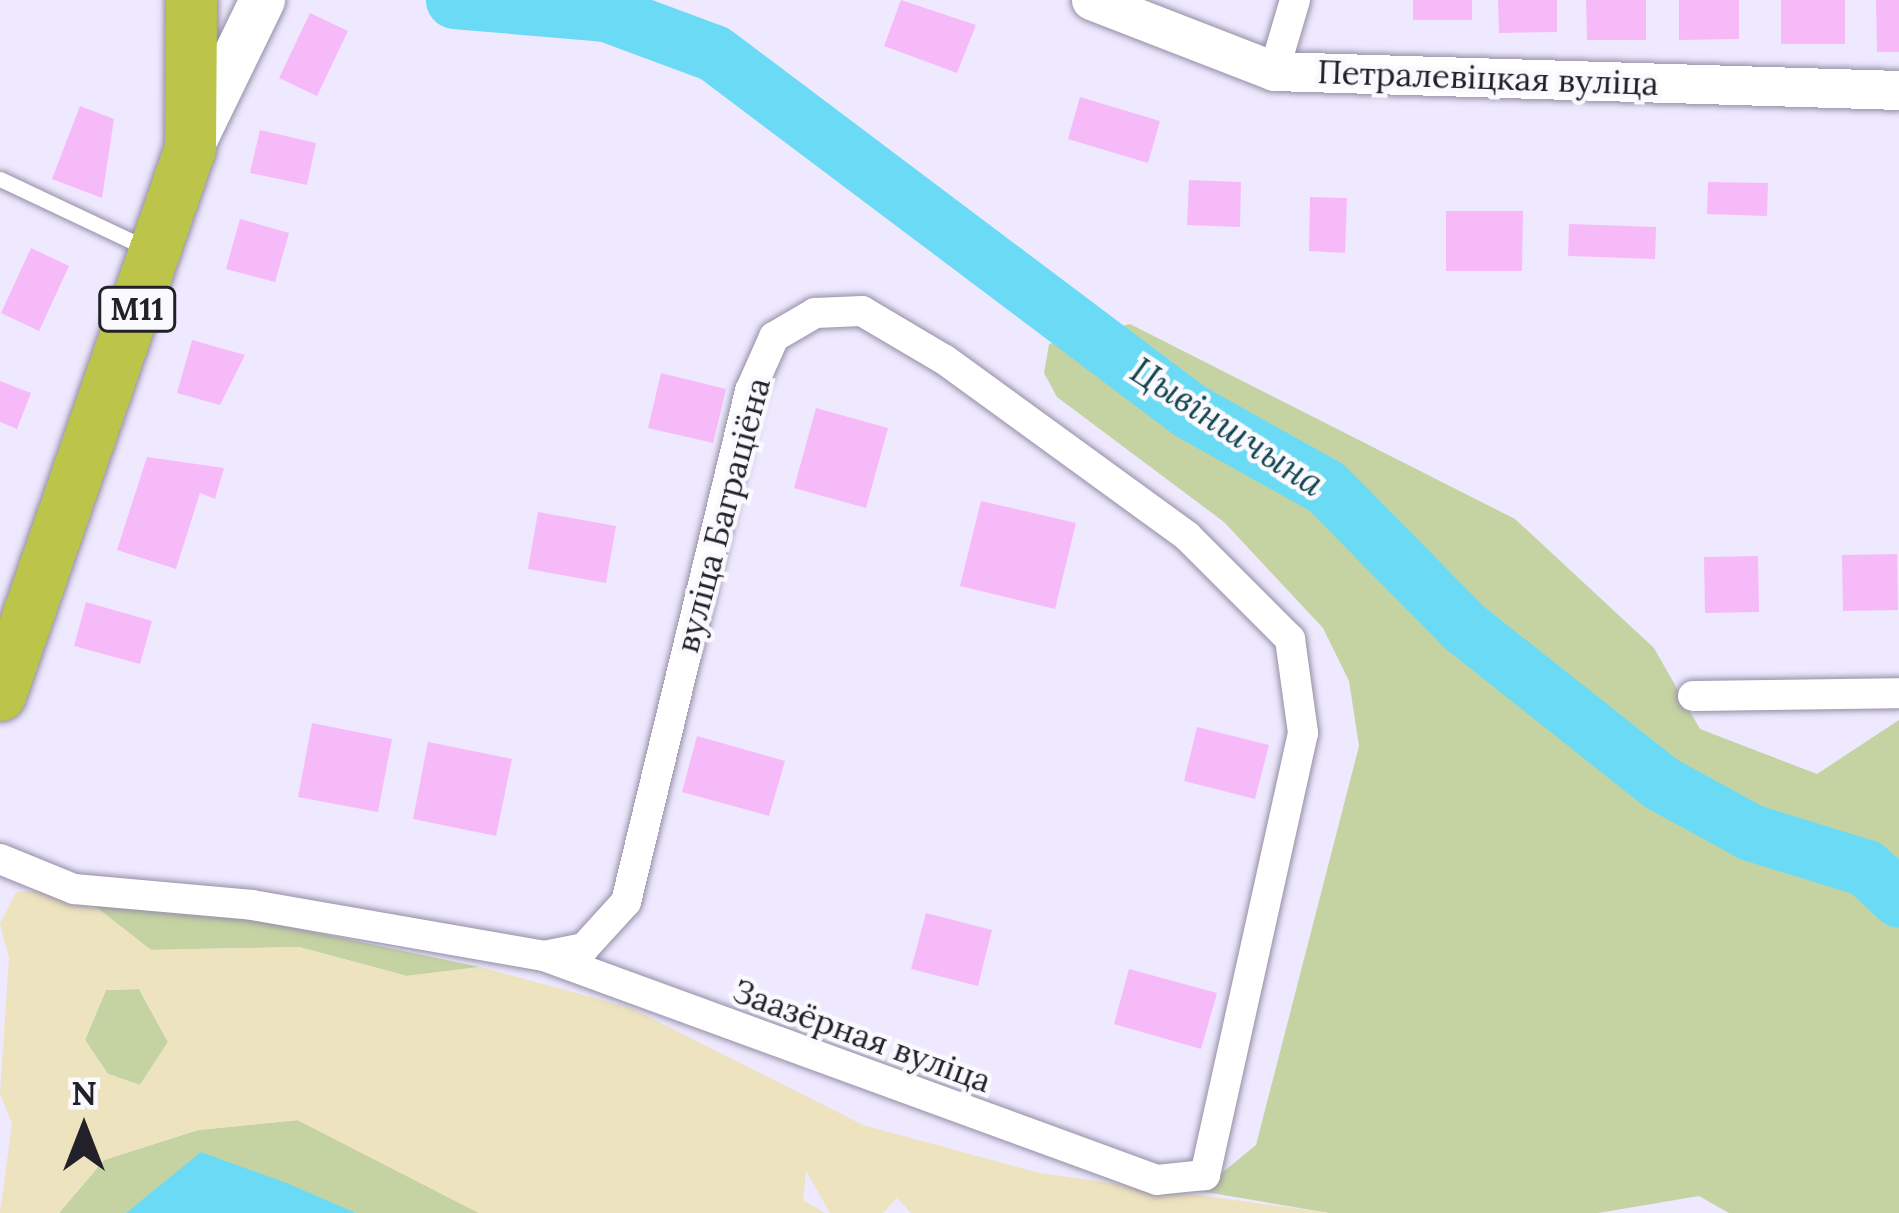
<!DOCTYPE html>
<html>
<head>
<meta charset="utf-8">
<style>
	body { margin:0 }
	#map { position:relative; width:1899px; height:1213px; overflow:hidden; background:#eee9fe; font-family:Lora,serif }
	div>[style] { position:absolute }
	.green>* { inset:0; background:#c5d3a2 }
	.sand>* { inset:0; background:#ede3be }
	.water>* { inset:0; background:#6bdbf5 }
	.river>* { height:57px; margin:-28.5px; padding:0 28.5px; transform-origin:28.5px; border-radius:28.5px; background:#6bdbf5 }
	.building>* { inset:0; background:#f7baf9 }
	.roads { filter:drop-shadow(0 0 3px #948ea6) drop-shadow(0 0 3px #948ea6) }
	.service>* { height:15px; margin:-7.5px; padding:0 7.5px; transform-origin:7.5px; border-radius:7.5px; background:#fff }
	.minor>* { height:30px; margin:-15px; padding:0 15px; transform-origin:15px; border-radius:15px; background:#fff }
	.tertiary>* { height:39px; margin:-19.5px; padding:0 19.5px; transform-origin:19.5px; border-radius:19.5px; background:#fff }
	.secondary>* { height:45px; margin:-22.5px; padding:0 22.5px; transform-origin:22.5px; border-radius:22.5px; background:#fff }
	.trunk>* { height:51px; margin:-25.5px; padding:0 25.5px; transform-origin:25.5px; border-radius:25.5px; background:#bcc44a }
	span { translate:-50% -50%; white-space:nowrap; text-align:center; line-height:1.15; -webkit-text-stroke:9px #faf9fe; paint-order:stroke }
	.shield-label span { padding:3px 9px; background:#faf9fe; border:3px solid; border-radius:9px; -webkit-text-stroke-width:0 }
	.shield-label { font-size:30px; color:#222029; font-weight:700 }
	.street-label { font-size:33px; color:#222029 }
	.water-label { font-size:36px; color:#124550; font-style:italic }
	.north { position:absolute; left:24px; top:1069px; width:120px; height:120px; -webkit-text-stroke:9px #faf9fe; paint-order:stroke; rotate:0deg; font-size:33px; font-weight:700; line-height:48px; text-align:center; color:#222029 }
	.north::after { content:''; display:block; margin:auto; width:42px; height:54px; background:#222029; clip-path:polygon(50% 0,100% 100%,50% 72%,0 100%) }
</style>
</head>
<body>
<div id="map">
	<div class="green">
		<i style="clip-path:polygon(1130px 324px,1515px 519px,1654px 648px,1700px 729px,1817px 774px,1899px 720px,1899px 1213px,1729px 1213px,1699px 1196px,1598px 1213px,1329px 1213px,1200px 1191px,1256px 1145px,1359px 746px,1349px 681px,1323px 628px,1224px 522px,1057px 397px,1044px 373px,1049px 344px)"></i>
		<i style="clip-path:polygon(88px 901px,251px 919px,480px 967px,407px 976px,299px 947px,151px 950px)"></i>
		<i style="clip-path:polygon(139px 989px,168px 1042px,140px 1085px,108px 1074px,85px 1040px,106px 990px)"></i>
		<i style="clip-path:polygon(298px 1120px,479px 1213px,356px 1213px,202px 1153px,126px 1213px,59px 1213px,104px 1160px,198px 1130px)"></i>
	</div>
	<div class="sand">
		<i style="clip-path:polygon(evenodd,52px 890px,88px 901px,151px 950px,299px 947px,407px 976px,480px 967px,631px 1008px,863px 1125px,1039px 1173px,1329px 1213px,911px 1213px,897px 1198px,883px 1213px,830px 1213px,806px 1171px,803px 1200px,825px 1213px,479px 1213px,297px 1120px,198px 1130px,104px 1160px,59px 1213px,0 1213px,12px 1124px,0 1094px,9px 958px,0 924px,16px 892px,52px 890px,139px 989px,168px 1042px,140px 1085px,108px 1074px,85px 1040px,106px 990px,139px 989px)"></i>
	</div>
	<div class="water">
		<i style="clip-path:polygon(201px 1152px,284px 1182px,356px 1213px,126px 1213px)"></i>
	</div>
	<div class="river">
		<i style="left:454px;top:0;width:153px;rotate:4.9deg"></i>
		<i style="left:606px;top:13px;width:115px;rotate:20.3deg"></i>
		<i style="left:714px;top:53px;width:596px;rotate:36.95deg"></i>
		<i style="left:1190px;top:411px;width:156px;rotate:29.2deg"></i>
		<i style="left:1326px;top:487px;width:197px;rotate:45.4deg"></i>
		<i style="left:1464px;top:627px;width:251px;rotate:38.4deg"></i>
		<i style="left:1661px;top:783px;width:102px;rotate:28.8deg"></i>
		<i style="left:1750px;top:832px;width:121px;rotate:17.2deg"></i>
		<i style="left:1866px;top:868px;width:45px;rotate:43.2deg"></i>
	</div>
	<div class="building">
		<i style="clip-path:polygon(901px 0,976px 25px,957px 73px,884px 46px)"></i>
		<i style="clip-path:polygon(1413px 0,1472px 0,1472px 20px,1413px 20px)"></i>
		<i style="clip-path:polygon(1498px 0,1557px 0,1557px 32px,1499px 33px)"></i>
		<i style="clip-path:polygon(1586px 0,1646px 0,1646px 40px,1587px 40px)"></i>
		<i style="clip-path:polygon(1679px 0,1739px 0,1739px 39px,1679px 40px)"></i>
		<i style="clip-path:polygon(1781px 0,1845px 0,1845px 44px,1781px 44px)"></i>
		<i style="clip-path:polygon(1876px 0,1899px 0,1899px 52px,1877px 52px)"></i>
		<i style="clip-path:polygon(310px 13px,348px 31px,317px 96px,279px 78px)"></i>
		<i style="clip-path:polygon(1080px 97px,1160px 121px,1148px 163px,1068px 139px)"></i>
		<i style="clip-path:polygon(80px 106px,114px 119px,102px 198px,52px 179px)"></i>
		<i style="clip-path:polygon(260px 130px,316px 143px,307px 185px,250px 173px)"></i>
		<i style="clip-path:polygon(1189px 180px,1241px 182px,1240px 227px,1187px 225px)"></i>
		<i style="clip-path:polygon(1708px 182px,1768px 183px,1767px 216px,1707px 214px)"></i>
		<i style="clip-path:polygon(1310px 197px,1347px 198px,1345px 253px,1309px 251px)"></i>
		<i style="clip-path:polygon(1446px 211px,1523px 211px,1522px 271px,1446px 271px)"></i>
		<i style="clip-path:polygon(240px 219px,289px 233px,275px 282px,226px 269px)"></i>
		<i style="clip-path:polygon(1569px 224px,1656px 227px,1655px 259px,1568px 256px)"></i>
		<i style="clip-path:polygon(31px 248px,69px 266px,39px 331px,1px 313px)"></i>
		<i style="clip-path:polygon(192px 340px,245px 355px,220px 405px,177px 393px)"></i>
		<i style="clip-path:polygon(661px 373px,726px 389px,713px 443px,648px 428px)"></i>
		<i style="clip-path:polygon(0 381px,31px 393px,17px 429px,0 422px)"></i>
		<i style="clip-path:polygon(816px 408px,888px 428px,866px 508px,794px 488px)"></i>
		<i style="clip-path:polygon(147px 457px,224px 468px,215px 499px,200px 493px,176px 569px,117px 550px)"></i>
		<i style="clip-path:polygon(981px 501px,1076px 523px,1055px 609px,960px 586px)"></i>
		<i style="clip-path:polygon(538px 512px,616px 526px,606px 583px,528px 569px)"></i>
		<i style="clip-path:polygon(1897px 554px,1898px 610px,1843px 611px,1842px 555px)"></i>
		<i style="clip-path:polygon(1758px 556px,1759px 612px,1705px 613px,1704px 557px)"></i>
		<i style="clip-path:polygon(86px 602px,152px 621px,140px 664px,74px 646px)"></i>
		<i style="clip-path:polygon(312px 723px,392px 739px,378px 812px,298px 797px)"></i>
		<i style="clip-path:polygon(1197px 727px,1269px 745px,1255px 799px,1184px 781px)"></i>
		<i style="clip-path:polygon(697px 736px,785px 761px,769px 816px,682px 792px)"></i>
		<i style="clip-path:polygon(428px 742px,512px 759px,496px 836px,413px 819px)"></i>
		<i style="clip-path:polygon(926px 913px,992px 930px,978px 986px,911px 969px)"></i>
		<i style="clip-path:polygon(1129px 969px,1217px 993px,1201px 1049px,1114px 1024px)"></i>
	</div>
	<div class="roads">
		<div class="service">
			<i style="left:0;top:179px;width:164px;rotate:25.3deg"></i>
		</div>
		<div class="minor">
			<i style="left:1274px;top:71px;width:74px;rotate:-73.5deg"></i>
			<i style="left:1693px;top:696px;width:206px;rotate:-0.8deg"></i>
			<i style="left:0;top:859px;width:80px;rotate:22.1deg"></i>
			<i style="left:74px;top:889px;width:179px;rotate:5.1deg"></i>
			<i style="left:252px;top:905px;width:296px;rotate:9.9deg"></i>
			<i style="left:544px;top:956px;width:41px;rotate:-11.3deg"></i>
			<i style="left:584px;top:948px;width:62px;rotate:-47.6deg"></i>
			<i style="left:626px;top:902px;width:526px;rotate:-76.36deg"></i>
			<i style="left:750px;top:391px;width:59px;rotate:-66deg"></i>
			<i style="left:774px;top:337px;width:48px;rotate:-30.3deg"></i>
			<i style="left:815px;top:313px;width:47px;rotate:-2.4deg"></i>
			<i style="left:862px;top:311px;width:96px;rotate:30.6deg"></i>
			<i style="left:945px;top:360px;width:299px;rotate:36deg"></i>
			<i style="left:1187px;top:536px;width:146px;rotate:45deg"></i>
			<i style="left:1290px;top:639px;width:95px;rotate:82.1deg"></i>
			<i style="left:1303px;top:733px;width:453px;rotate:102.5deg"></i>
			<i style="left:1205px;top:1175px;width:48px;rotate:174.1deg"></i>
			<i style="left:1157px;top:1180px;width:653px;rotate:-159.93deg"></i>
		</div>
		<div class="tertiary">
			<i style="left:1091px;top:0;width:196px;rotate:21.2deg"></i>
			<i style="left:1274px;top:71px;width:625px;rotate:1.74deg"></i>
		</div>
		<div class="secondary">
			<i style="left:190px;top:148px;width:165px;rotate:-64.1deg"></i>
		</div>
		<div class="trunk">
			<i style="left:0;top:695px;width:579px;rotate:-70.85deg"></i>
			<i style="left:190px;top:148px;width:148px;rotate:-89.6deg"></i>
		</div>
	</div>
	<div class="shield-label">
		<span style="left:137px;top:309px">М11</span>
	</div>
	<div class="street-label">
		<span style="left:1488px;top:78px;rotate:2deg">Петралевіцкая вуліца</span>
		<span style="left:723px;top:515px;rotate:-75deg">вуліца Баграціёна</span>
		<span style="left:862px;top:1036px;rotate:20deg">Заазёрная вуліца</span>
	</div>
	<div class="water-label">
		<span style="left:1227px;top:427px;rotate:33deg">Цывіншчына</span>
	</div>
	<div class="north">N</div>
</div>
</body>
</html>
